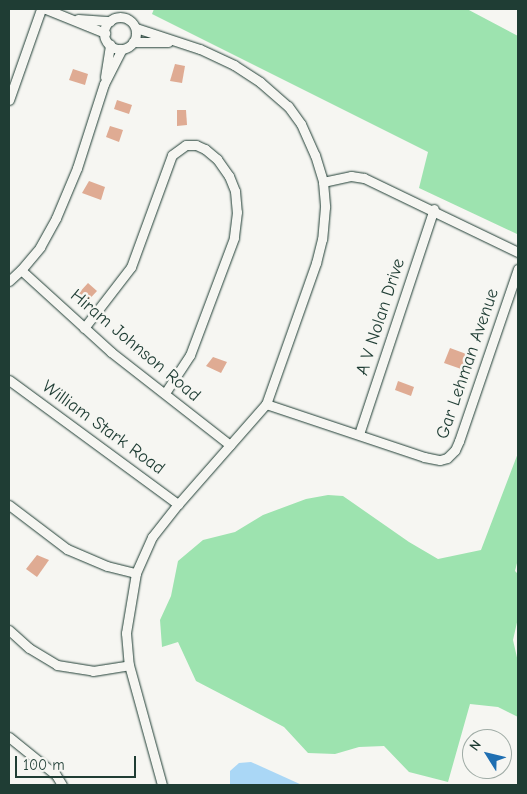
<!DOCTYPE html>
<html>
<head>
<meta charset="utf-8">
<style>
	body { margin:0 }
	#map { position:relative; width:527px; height:794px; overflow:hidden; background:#f6f6f2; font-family:"Comic Neue",sans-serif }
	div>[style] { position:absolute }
	.green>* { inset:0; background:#9de3af }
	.water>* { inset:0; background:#aad7f6 }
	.building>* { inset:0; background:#dfab93 }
	.roads { filter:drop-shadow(0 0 1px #1f3d34) drop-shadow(0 0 1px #1f3d34) }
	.minor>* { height:9px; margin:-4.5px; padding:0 4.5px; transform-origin:4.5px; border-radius:4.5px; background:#f6f6f2 }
	.minor>.ring { margin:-4.5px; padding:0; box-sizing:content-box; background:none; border:9px solid #f6f6f2; border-radius:50% }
	span { translate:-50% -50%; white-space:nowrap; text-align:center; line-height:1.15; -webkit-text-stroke:5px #f6f6f2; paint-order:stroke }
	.street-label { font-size:18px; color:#1f3d34 }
	.frame { position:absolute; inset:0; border:10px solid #1f3d34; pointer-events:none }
	.north { position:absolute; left:462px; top:729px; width:50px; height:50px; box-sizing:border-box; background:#f6f6f2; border:1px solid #a0aca6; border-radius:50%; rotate:306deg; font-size:14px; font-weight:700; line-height:20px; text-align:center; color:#1f3d34 }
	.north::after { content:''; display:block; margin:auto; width:18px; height:22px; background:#1f6fb2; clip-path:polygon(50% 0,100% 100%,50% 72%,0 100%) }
	.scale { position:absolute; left:15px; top:756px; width:121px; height:22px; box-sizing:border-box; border:2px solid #1f3d34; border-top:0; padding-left:6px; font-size:15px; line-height:18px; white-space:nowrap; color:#1f3d34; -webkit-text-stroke:4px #f6f6f2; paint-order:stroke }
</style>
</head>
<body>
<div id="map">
	<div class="green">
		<i style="clip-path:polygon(154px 9px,467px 9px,518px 36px,517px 234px,419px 188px,428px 152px,152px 14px)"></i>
		<i style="clip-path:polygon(518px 453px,518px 559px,515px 571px,518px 574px,518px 618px,513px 640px,518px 662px,518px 717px,498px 707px,470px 704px,448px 782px,409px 772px,384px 746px,359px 747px,335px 754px,308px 753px,284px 727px,196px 681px,178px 642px,162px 647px,160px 620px,171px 596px,178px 561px,203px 540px,235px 532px,263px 515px,306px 499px,328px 495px,343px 496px,409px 542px,438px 559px,481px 550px)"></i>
	</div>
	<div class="water">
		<i style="clip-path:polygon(251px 762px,302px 785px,230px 785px,230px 771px,239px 763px)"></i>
	</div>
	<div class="building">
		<i style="clip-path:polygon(175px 64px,185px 66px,182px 83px,170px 81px)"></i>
		<i style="clip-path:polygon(73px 69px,88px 74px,85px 85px,69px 80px)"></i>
		<i style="clip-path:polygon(117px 100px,132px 105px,129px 114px,114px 109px)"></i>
		<i style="clip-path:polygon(177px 110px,186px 110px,187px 125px,177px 126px)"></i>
		<i style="clip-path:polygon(110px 126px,123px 130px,119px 142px,106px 137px)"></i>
		<i style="clip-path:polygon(89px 181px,105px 187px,101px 200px,82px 193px)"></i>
		<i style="clip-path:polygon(88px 283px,97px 291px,83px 306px,78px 302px,81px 298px,77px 295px)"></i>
		<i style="clip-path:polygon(450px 348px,469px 355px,464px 370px,444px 363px)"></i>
		<i style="clip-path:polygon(213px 357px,227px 362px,221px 373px,206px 366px)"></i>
		<i style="clip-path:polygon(398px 381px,414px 387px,411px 396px,395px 390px)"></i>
		<i style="clip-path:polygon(37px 555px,49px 560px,37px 577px,26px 569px)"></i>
	</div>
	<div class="roads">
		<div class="minor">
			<i style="left:46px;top:9px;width:64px;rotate:22.1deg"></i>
			<i class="ring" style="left:104px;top:17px;width:23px;height:23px"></i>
			<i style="left:78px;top:19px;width:32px;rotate:4deg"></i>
			<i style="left:136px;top:28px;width:67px;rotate:18.2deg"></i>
			<i style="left:200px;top:49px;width:38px;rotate:25deg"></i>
			<i style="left:234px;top:65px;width:31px;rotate:33deg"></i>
			<i style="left:260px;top:82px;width:37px;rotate:41deg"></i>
			<i style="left:288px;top:106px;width:22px;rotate:54deg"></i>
			<i style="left:301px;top:124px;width:34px;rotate:66deg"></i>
			<i style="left:315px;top:155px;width:28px;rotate:73deg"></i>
			<i style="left:323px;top:182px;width:25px;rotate:85deg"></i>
			<i style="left:325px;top:207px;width:32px;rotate:95deg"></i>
			<i style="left:322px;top:239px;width:25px;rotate:104deg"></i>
			<i style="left:316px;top:263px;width:150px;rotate:109.5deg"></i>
			<i style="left:266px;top:404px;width:133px;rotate:131.3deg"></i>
			<i style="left:178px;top:504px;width:42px;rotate:128.2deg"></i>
			<i style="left:152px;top:537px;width:39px;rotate:114deg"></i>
			<i style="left:136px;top:573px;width:61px;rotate:99.5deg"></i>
			<i style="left:126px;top:633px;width:32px;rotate:85deg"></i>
			<i style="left:129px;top:665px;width:124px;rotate:74.6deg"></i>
			<i style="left:133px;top:42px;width:35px"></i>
			<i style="left:105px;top:77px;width:33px;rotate:-81deg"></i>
			<i style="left:9px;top:100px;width:96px;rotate:-70.6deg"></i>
			<i style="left:323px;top:182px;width:29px;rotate:-12deg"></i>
			<i style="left:351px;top:176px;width:13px;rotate:9deg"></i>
			<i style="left:364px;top:178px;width:171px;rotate:25.7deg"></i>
			<i style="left:21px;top:270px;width:122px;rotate:42.3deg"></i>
			<i style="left:111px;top:352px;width:151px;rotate:38deg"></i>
			<i style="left:9px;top:281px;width:16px;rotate:-43deg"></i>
			<i style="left:21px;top:270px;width:30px;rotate:-50deg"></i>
			<i style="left:40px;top:247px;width:33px;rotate:-61deg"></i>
			<i style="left:56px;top:218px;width:54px;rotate:-67.2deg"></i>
			<i style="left:77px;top:168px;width:88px;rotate:-72.2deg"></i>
			<i style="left:104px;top:84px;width:39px;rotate:-63deg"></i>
			<i style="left:84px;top:328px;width:77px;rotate:-52.4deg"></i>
			<i style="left:131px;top:267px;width:119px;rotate:-69.9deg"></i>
			<i style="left:172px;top:155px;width:17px;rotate:-36deg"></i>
			<i style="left:186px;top:145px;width:10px"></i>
			<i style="left:196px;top:145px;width:10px;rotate:24deg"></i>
			<i style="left:205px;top:149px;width:16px;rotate:40deg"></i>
			<i style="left:217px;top:159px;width:21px;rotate:55deg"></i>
			<i style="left:229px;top:176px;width:16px;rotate:68deg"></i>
			<i style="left:235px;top:191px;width:21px;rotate:85deg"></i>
			<i style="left:237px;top:212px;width:26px;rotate:97deg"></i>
			<i style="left:234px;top:238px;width:125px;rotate:110.6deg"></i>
			<i style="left:190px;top:355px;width:45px;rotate:123.3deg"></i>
			<i style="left:9px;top:380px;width:210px;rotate:36.3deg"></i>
			<i style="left:266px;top:404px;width:167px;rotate:18.5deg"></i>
			<i style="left:424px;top:457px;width:16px;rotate:11deg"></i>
			<i style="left:440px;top:460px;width:7px;rotate:-16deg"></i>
			<i style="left:447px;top:458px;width:11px;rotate:-45deg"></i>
			<i style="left:455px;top:450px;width:10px;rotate:-66deg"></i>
			<i style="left:459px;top:441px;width:182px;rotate:-71.1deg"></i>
			<i style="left:359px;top:434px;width:237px;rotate:-71.6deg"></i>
			<i style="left:9px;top:505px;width:73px;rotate:37.2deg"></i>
			<i style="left:67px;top:549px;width:43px;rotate:23deg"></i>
			<i style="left:107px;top:566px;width:30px;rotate:14deg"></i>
			<i style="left:9px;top:630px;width:27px;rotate:42deg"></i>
			<i style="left:29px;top:648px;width:33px;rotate:31deg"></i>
			<i style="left:57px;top:665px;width:36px;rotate:9deg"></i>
			<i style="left:93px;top:671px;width:36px;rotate:-9deg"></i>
			<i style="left:9px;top:737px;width:60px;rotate:39deg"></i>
			<i style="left:56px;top:775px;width:12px;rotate:59deg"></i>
		</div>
	</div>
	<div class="street-label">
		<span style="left:381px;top:317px;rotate:-72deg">A V Nolan Drive</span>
		<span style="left:135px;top:346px;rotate:40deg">Hiram Johnson Road</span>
		<span style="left:468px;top:364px;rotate:-71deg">Gar Lehman Avenue</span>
		<span style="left:103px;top:428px;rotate:36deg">William Stark Road</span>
	</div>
	<div class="frame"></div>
	<div class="north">N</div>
	<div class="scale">100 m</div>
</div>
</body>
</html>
